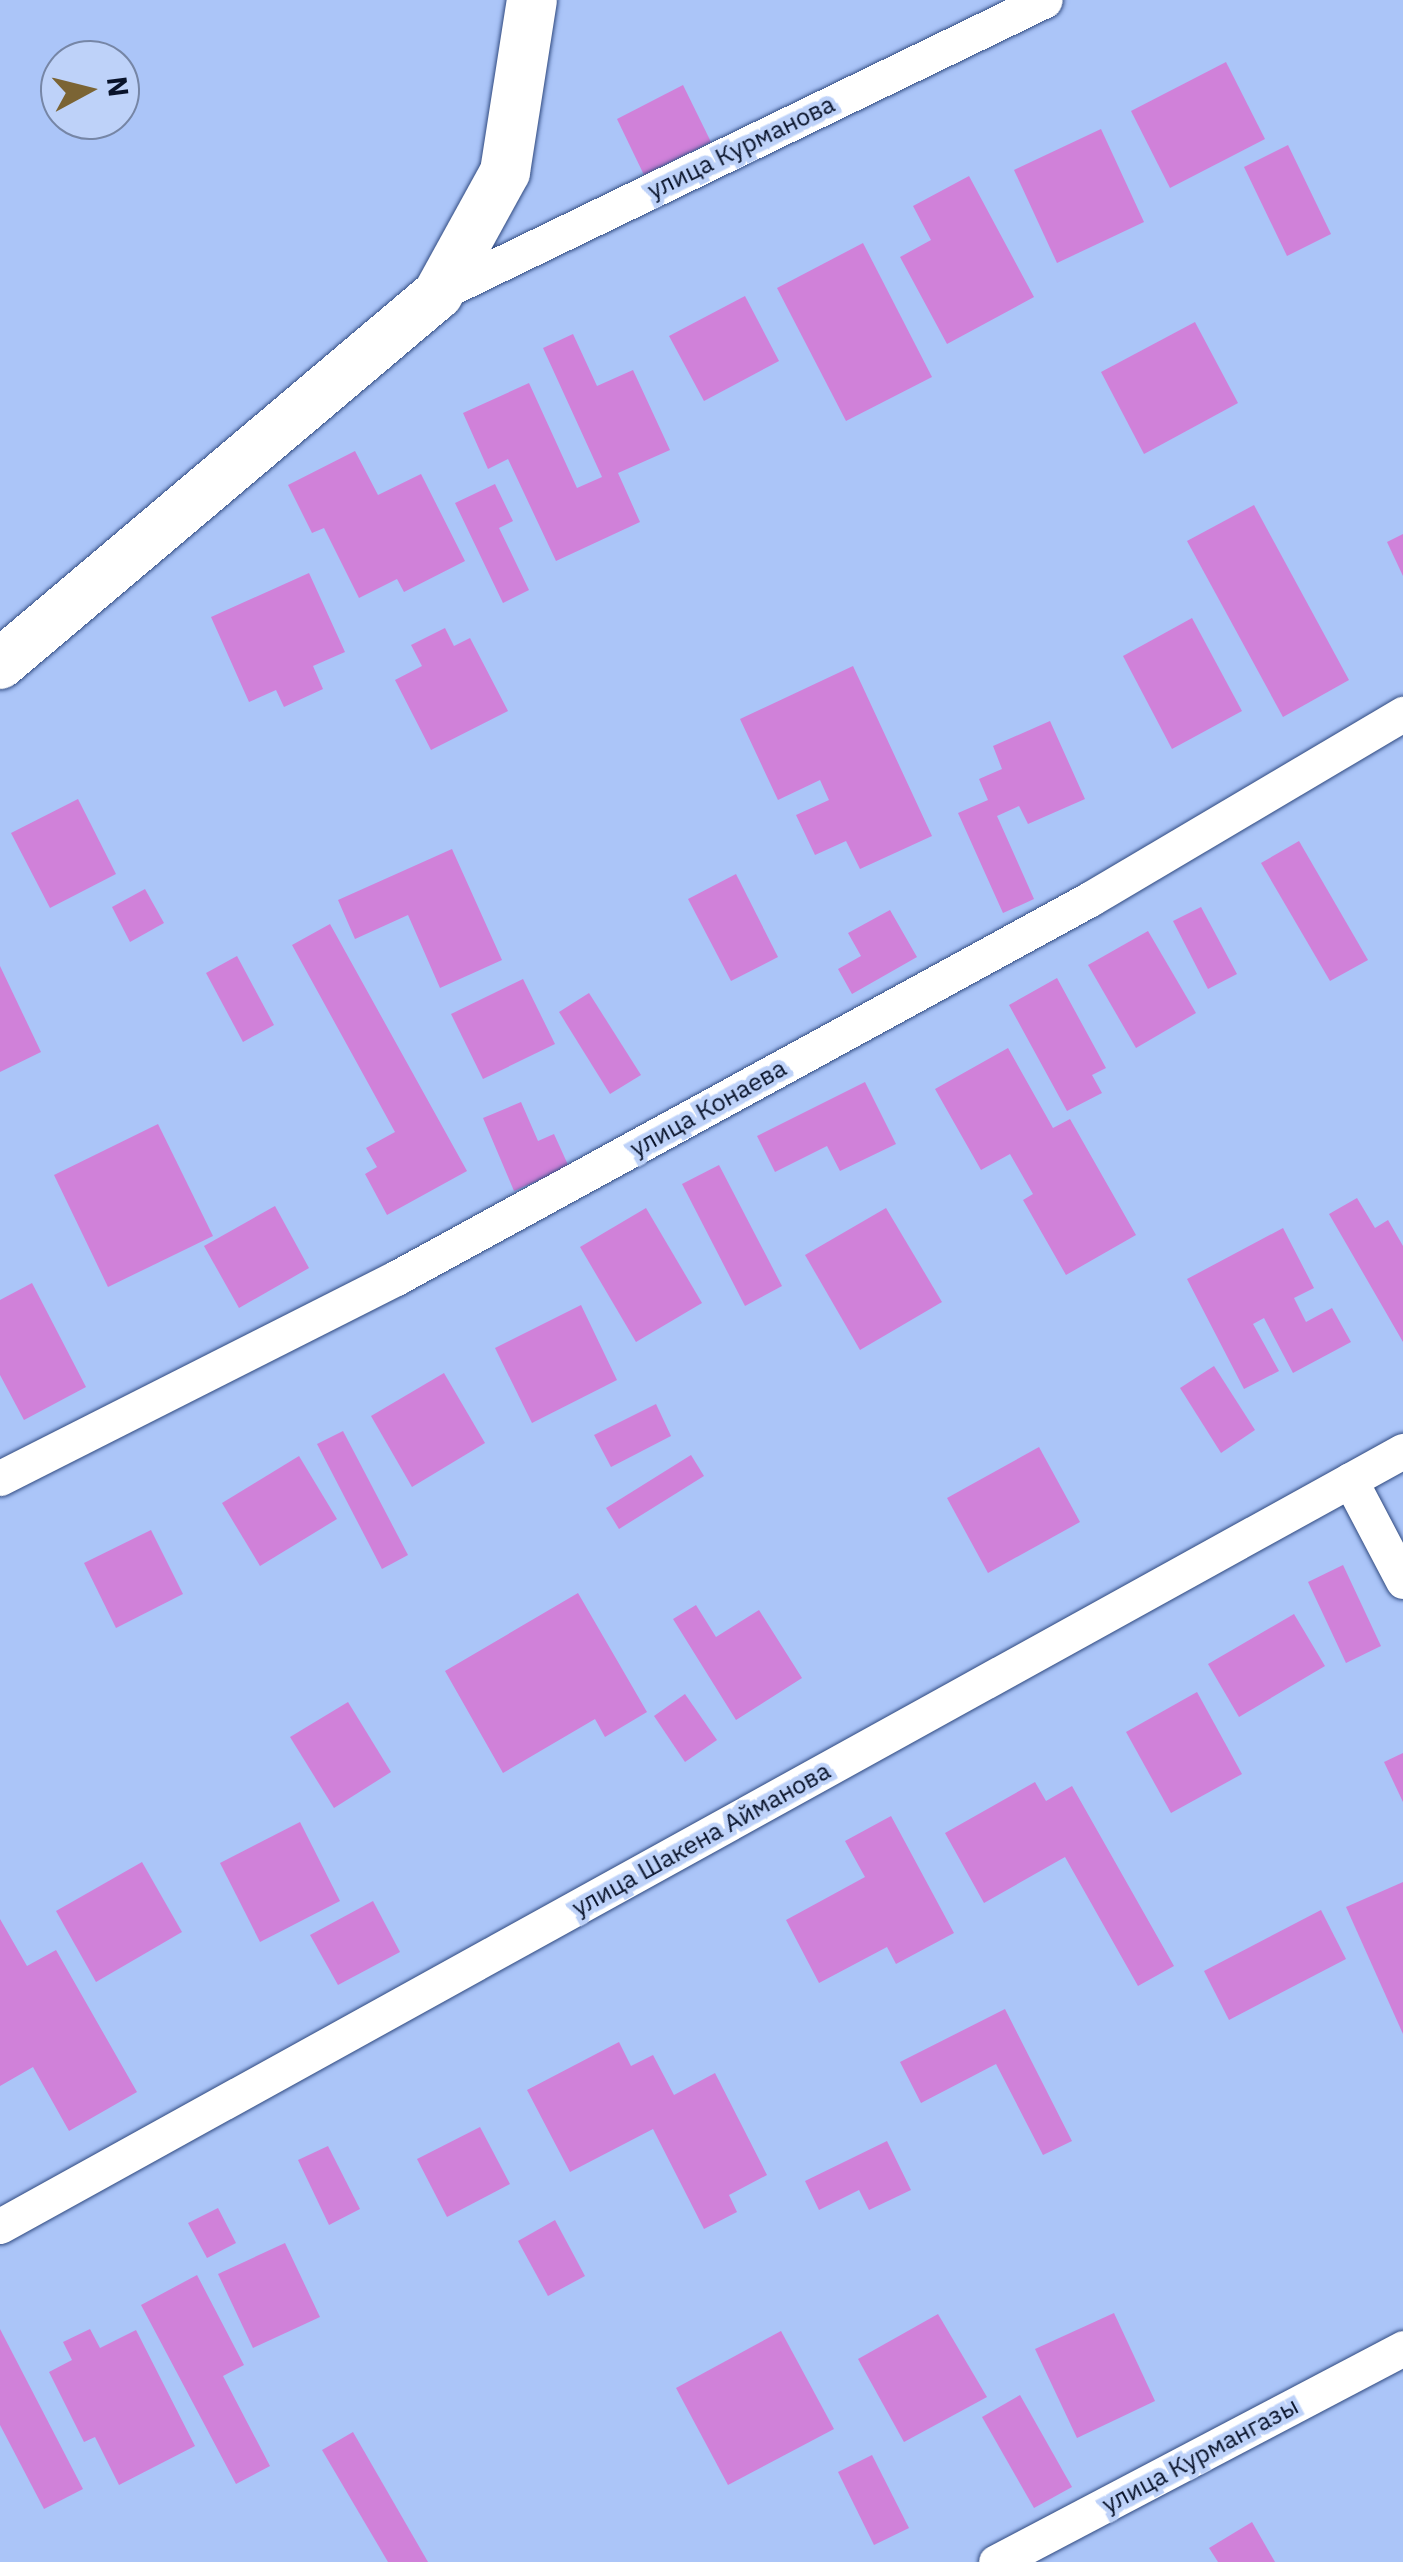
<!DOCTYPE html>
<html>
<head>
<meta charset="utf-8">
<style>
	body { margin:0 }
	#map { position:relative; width:1403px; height:2562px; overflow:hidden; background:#abc5f8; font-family:"IBM Plex Sans",sans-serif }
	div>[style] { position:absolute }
	.building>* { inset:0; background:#d081d9 }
	.roads { filter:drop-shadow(0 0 2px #304a80) drop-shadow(0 0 2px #304a80) }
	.street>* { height:35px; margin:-17.5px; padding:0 17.5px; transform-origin:17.5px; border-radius:17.5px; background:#fff }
	.secondary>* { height:50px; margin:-25px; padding:0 25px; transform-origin:25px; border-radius:25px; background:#fff }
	span { translate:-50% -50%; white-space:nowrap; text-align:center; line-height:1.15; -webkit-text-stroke:9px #bed2f9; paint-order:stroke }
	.street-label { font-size:25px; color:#09132a }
	.north { position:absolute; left:40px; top:40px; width:100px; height:100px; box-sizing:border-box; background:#bed2f9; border:2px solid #7686a6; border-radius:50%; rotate:83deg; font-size:28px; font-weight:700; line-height:40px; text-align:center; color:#09132a }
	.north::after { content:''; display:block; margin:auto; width:35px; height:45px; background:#7b6434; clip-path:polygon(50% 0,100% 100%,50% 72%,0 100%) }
</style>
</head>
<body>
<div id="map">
	<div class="building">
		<i style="clip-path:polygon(1226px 62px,1265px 139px,1170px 188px,1131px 111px)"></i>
		<i style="clip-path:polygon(683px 85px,711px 142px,644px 175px,617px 119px)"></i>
		<i style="clip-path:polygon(1101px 129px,1144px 222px,1057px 263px,1014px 170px)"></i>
		<i style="clip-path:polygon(1288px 145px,1331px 234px,1287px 256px,1244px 167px)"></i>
		<i style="clip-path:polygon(969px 176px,1034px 297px,947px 344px,900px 257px,931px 240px,913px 206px)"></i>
		<i style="clip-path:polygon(863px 243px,932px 377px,846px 421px,777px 288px)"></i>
		<i style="clip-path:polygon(745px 296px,779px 361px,704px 401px,669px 336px)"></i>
		<i style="clip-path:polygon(1195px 322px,1238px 403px,1144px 454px,1101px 372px)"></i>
		<i style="clip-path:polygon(573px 334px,597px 386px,633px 370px,670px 450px,618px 473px,640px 522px,556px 561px,508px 459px,488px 469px,463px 413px,529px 383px,577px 488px,602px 477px,543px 348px)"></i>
		<i style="clip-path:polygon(355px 451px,378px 495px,421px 474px,465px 561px,404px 592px,397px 579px,359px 598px,324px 528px,312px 533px,288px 485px)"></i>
		<i style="clip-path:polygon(495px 484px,513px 521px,499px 528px,529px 590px,503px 603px,455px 503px)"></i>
		<i style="clip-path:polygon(1254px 505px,1349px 680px,1283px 717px,1187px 541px)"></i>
		<i style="clip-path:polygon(1403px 534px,1403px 576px,1387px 542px)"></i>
		<i style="clip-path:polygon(309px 573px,345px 652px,313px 666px,323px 689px,284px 707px,276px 690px,249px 702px,211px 617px)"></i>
		<i style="clip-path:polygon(1192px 618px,1242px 711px,1172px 749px,1123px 656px)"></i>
		<i style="clip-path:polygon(445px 628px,454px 646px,470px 638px,508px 711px,431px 750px,395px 680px,422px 666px,411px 645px)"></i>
		<i style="clip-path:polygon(853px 666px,932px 836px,860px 869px,846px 841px,815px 855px,796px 815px,829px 800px,820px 780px,778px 800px,740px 719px)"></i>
		<i style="clip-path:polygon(1050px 721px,1085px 799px,1028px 824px,1019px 806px,997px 816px,1034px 899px,1003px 913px,958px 813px,988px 800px,979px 779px,1002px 769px,993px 746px)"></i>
		<i style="clip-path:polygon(78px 799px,116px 874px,50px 908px,11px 833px)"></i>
		<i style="clip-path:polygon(1299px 841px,1368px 960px,1330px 981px,1261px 863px)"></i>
		<i style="clip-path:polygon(452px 849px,502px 960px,440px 988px,408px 915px,355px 939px,338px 900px)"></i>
		<i style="clip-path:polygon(736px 874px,778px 957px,731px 981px,688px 899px)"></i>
		<i style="clip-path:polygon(145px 889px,164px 923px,130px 942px,112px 907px)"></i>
		<i style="clip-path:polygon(1201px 907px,1237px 974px,1208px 989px,1173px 921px)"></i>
		<i style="clip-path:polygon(890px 910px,917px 957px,852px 994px,838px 969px,861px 956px,848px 933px)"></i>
		<i style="clip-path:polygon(330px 924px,467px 1171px,387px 1215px,365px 1174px,377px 1167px,366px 1148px,395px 1132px,292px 945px)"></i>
		<i style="clip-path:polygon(1148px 931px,1196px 1013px,1136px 1048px,1088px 965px)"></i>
		<i style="clip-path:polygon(237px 956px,274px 1025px,243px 1042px,206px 973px)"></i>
		<i style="clip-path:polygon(0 966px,41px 1052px,0 1072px)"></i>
		<i style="clip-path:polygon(1057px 978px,1106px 1068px,1092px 1075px,1102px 1093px,1067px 1111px,1009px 1005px)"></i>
		<i style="clip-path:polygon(523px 979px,555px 1044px,483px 1079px,451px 1014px)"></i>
		<i style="clip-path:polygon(589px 993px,641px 1075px,610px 1094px,559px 1012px)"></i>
		<i style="clip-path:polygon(1008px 1048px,1053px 1128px,1070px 1119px,1136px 1235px,1066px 1275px,1023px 1200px,1033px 1194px,1010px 1154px,981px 1170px,935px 1089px)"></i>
		<i style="clip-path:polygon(865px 1082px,896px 1144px,840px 1171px,827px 1146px,775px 1172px,757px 1136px)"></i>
		<i style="clip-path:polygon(521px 1102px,538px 1141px,554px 1134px,569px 1167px,514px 1191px,483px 1118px)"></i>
		<i style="clip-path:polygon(158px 1124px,213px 1236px,108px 1287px,54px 1175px)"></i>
		<i style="clip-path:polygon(719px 1165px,782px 1286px,745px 1306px,682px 1184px)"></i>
		<i style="clip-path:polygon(1357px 1198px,1375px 1228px,1388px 1220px,1403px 1246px,1403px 1342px,1329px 1214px)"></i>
		<i style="clip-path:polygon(275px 1206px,309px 1268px,239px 1308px,204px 1246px)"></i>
		<i style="clip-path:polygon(646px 1208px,702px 1303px,636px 1342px,580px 1247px)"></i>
		<i style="clip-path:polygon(886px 1208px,942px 1302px,860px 1350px,805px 1255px)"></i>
		<i style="clip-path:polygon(1283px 1228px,1314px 1288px,1294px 1298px,1306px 1322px,1332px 1308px,1351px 1342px,1293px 1373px,1264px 1318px,1253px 1324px,1279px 1371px,1244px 1389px,1187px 1279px)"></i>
		<i style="clip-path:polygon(32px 1283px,86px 1387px,24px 1420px,0 1375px,0 1300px)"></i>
		<i style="clip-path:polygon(581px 1305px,617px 1380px,532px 1423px,495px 1348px)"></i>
		<i style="clip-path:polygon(1214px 1366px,1255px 1430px,1221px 1453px,1180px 1388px)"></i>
		<i style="clip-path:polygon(444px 1373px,485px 1443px,412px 1487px,371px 1416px)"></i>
		<i style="clip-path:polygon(656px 1404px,671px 1436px,611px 1467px,594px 1435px)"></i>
		<i style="clip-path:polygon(343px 1431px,408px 1555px,382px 1569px,317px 1444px)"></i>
		<i style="clip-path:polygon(1039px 1447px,1080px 1522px,988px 1573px,947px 1498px)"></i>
		<i style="clip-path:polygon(691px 1455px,704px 1476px,619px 1529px,606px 1508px)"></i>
		<i style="clip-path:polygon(299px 1456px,337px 1519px,260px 1566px,222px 1503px)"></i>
		<i style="clip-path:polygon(151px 1530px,183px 1594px,116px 1628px,84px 1563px)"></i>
		<i style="clip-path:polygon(1343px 1565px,1381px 1646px,1346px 1663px,1308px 1582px)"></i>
		<i style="clip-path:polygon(578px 1593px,647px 1712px,605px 1737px,595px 1719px,503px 1773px,445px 1671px)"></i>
		<i style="clip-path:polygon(696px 1605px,716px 1637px,759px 1610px,802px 1678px,736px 1720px,673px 1619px)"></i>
		<i style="clip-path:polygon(1294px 1614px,1325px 1666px,1239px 1717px,1208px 1664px)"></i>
		<i style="clip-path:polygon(1197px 1692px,1242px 1774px,1171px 1813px,1126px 1732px)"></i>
		<i style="clip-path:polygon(685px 1694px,717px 1740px,685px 1762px,654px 1716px)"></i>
		<i style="clip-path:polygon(348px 1702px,391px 1772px,334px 1808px,290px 1737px)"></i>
		<i style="clip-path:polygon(1403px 1753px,1403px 1802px,1384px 1762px)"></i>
		<i style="clip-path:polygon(1035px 1782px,1046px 1801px,1072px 1786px,1174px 1966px,1138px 1986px,1065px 1857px,984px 1903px,945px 1833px)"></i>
		<i style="clip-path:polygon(891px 1816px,954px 1933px,896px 1964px,887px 1947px,819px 1983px,786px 1920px,865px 1877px,845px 1841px)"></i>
		<i style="clip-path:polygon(300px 1822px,340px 1901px,260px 1942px,220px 1863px)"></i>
		<i style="clip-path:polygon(142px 1862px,182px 1932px,96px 1982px,56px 1911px)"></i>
		<i style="clip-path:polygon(1403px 1882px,1403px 2034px,1346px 1907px)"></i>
		<i style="clip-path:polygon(373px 1901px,400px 1952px,338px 1985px,310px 1935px)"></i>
		<i style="clip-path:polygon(1321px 1910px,1346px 1959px,1229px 2020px,1204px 1971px)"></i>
		<i style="clip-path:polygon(0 1919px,27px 1966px,56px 1950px,137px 2092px,69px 2131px,33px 2067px,0 2086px)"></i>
		<i style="clip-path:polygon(1005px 2009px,1072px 2141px,1043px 2155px,996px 2064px,921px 2103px,900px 2062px)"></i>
		<i style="clip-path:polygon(619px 2042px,631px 2066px,653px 2055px,674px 2095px,715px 2073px,767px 2175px,729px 2195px,737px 2212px,704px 2229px,653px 2129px,570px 2172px,527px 2090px)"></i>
		<i style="clip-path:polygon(480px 2127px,510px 2184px,447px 2217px,417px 2159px)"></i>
		<i style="clip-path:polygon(887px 2141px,911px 2190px,869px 2210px,859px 2190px,819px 2210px,805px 2181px)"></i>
		<i style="clip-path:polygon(328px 2146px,360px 2209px,329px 2225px,298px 2160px)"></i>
		<i style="clip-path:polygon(218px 2208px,236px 2243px,207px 2258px,188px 2223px)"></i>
		<i style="clip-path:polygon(555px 2220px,585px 2276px,548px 2296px,518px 2241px)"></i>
		<i style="clip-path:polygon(285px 2243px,320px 2317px,253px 2348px,218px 2274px)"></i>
		<i style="clip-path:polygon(197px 2275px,244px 2365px,223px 2376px,270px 2466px,236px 2484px,141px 2305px)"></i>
		<i style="clip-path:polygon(1114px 2313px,1155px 2401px,1077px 2438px,1035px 2349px)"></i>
		<i style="clip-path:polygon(938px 2314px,987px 2397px,904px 2442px,858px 2359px)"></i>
		<i style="clip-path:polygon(0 2329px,83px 2489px,44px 2509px,0 2425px)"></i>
		<i style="clip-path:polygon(90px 2329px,100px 2348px,136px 2330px,195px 2446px,119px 2485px,95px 2437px,84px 2442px,49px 2372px,72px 2360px,63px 2342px)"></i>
		<i style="clip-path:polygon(781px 2331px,834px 2429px,728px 2485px,676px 2388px)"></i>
		<i style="clip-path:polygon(1020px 2395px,1072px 2487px,1034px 2508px,982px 2417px)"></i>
		<i style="clip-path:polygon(353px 2432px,428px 2562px,388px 2562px,322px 2450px)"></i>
		<i style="clip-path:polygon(872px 2455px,909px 2528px,874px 2545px,838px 2472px)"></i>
		<i style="clip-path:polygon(1252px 2522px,1275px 2562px,1218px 2562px,1209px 2548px)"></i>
	</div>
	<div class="roads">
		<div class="street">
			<i style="left:438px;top:294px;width:674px;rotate:-25.84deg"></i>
			<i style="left:0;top:1478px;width:444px;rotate:-26.8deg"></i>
			<i style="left:396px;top:1278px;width:791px;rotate:-28.64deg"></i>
			<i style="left:1090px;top:899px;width:364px;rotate:-30.6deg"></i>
			<i style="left:1350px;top:1480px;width:114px;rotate:62.3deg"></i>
			<i style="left:0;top:2226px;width:1603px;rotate:-28.92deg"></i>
			<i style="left:996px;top:2562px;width:460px;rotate:-27.7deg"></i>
		</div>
		<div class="secondary">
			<i style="left:0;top:664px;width:573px;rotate:-40.19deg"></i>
			<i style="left:438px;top:294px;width:139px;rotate:-61.2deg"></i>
			<i style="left:505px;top:172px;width:174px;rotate:-81.1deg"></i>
		</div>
	</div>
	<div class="street-label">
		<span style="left:741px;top:147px;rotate:-26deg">улица Курманова</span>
		<span style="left:708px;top:1108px;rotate:-29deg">улица Конаева</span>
		<span style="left:701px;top:1839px;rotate:-29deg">улица Шакена Айманова</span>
		<span style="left:1200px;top:2455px;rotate:-28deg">улица Курмангазы</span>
	</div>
	<div class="north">N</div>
</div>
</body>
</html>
